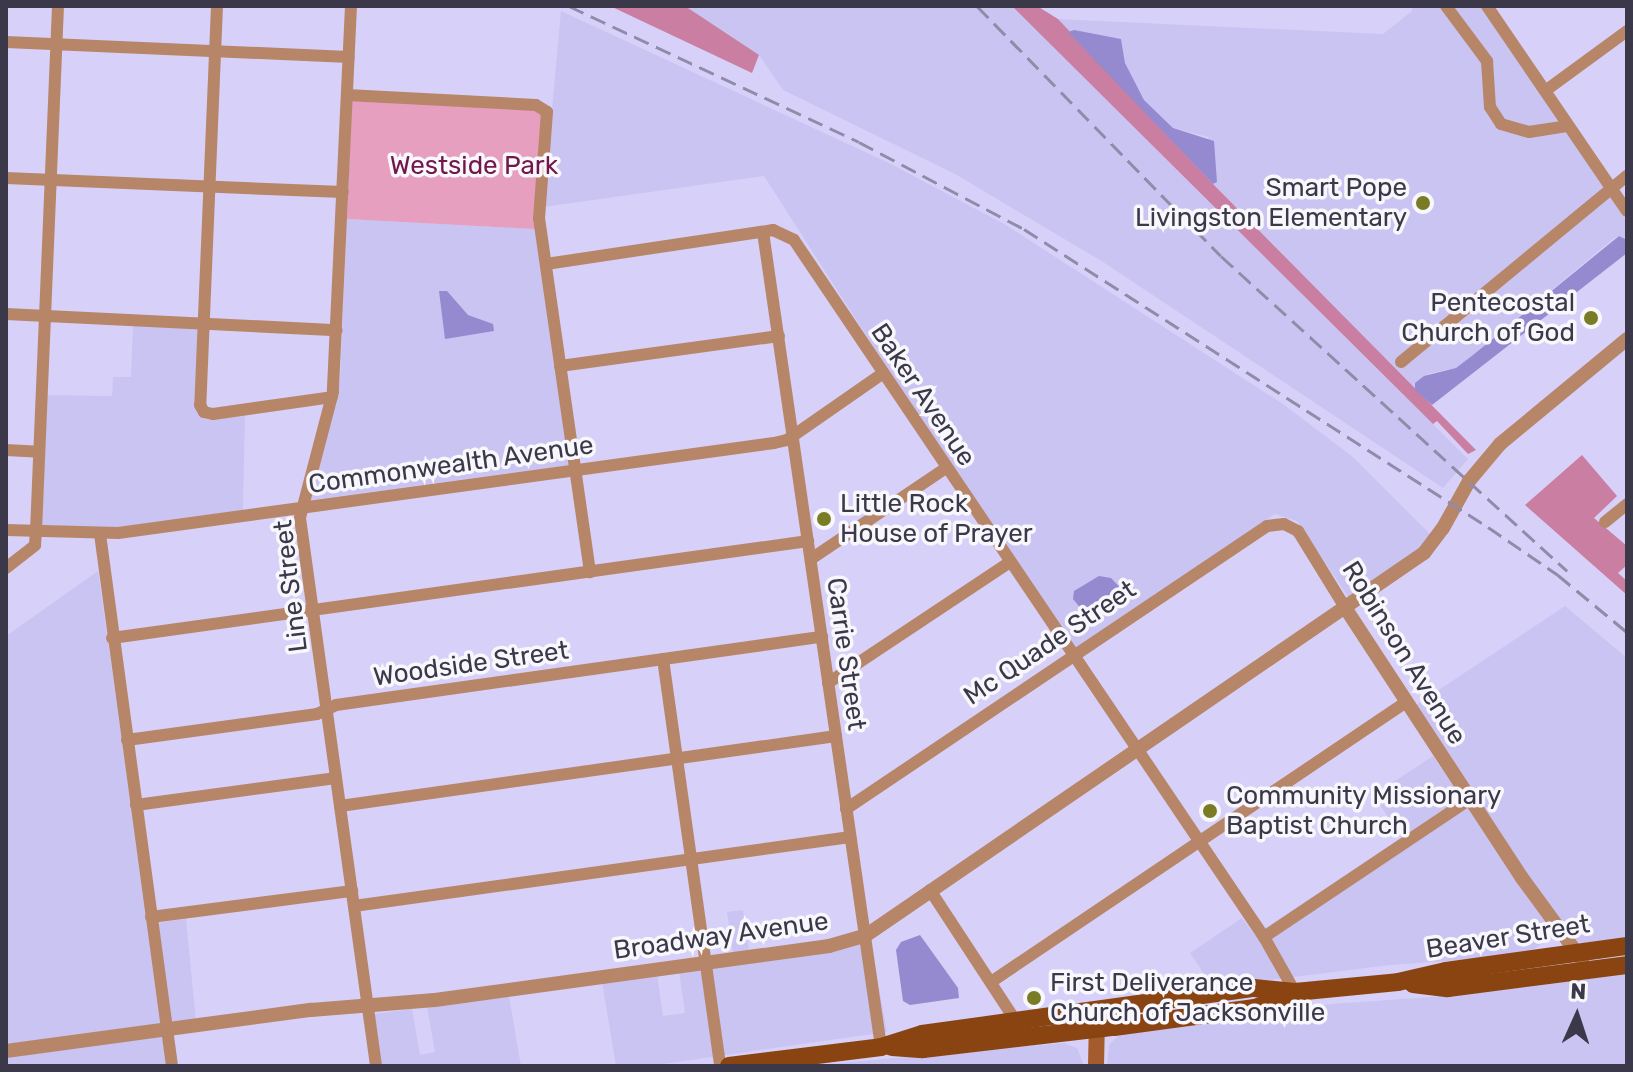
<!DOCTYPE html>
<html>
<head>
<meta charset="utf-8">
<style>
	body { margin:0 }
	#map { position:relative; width:1633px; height:1072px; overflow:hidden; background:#d7d1f9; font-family:Rubik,sans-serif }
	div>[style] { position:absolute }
	.built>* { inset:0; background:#cac4f2 }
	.green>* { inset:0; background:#e69fbe }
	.forest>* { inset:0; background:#ca7ea1 }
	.water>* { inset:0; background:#9589cf }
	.minor>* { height:12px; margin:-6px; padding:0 6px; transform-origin:6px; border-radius:6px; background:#b78669 }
	.tertiary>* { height:14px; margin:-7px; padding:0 7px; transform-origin:7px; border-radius:7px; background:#b78669 }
	.secondary>* { height:16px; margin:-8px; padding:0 8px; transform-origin:8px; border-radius:8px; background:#a45c2e }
	.primary>* { height:18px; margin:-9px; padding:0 9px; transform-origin:9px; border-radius:9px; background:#894412 }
	.rail>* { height:3px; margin-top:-1.5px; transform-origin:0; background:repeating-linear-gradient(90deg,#8f8ba8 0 16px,transparent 0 24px) }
	.dots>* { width:22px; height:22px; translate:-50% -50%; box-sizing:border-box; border:4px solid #f8f7fc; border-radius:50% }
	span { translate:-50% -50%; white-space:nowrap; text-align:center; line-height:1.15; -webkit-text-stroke:7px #f8f7fc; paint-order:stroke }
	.park-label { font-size:26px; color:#72174a }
	.poi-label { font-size:26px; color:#3b3949 }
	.right { translate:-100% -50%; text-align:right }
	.left { translate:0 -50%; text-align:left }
	.street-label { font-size:26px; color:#3b3949 }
	.frame { position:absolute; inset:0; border:8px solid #3b3949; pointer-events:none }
	.north { position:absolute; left:1537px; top:976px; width:80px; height:80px; -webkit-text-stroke:6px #f8f7fc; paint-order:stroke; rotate:3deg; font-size:22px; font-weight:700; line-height:32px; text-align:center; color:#3b3949 }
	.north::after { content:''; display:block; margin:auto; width:28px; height:36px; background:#3b3949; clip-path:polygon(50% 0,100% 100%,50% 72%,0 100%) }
</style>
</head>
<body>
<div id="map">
	<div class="built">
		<i style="clip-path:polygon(685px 6px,1012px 6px,1468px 459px,1443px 488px,1103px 262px,955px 174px,783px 90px,759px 55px)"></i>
		<i style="clip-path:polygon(1412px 6px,1482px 6px,1627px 222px,1627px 240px,1619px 236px,1613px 239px,1473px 355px,1456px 368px,1431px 373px,1415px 383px,1415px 390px,1213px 184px,1217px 182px,1208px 137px,1173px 128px,1144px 100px,1125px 63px,1121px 39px,1068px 32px,1058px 19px,1383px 34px,1412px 11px)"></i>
		<i style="clip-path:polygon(561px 11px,889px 163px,1006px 225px,1283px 404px,1353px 457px,1431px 535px,1424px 546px,1349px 598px,1297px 521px,1275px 514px,1075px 648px,950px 466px,764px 176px,543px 207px)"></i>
		<i style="clip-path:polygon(347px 219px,535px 229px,569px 465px,311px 500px,340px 381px)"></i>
		<i style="clip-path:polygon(133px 325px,198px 327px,196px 402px,209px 419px,245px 416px,243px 510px,111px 528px,42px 525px,47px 395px,112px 396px,113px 377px,131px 377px)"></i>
		<i style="clip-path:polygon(98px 571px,148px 924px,186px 919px,196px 1021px,6px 1046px,6px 636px)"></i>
		<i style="clip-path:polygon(1565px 606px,1627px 658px,1627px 937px,1583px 943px,1576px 941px,1553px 914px,1413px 707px)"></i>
		<i style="clip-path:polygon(1433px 756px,1548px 926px,1550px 939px,1534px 949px,1476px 959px,1390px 965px,1213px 987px,1190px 953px,1242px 918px,1255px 935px,1401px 838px,1374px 795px)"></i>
		<i style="clip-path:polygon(743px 910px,749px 951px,733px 953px,727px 912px)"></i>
		<i style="clip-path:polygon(870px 938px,887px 1032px,649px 1066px,616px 1066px,602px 982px,657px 975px,663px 1016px,685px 1013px,679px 972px)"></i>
		<i style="clip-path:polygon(1627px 973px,1627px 1066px,1107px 1066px,1109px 1045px,1121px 1033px,1331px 1004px,1459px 995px)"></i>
		<i style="clip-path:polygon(509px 996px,521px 1066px,382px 1066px,374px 1014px,412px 1009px,420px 1055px,435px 1052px,427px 1007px)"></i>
		<i style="clip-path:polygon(173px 1035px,178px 1066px,6px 1066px,6px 1057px)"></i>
		<i style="clip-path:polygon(1064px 1043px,1077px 1048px,1084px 1066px,807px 1066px)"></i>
	</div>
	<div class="green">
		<i style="clip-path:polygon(352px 100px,552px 111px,535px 229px,347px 219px)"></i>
	</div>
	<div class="forest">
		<i style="clip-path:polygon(610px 6px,685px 6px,759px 55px,752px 73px)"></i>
		<i style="clip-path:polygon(1012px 6px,1037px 6px,1058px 19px,1213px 184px,1476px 450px,1468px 454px,1437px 421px,1433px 424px)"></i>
		<i style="clip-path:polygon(1582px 455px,1617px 496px,1594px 518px,1627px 546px,1627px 565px,1618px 573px,1627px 581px,1627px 595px,1525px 505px)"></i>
	</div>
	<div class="water">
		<i style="clip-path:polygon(1074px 30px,1121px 39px,1125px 63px,1144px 100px,1173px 128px,1214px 141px,1217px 182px,1213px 184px,1068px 32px)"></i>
		<i style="clip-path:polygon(1619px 236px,1627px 240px,1627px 253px,1432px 405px,1415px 390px,1415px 383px,1424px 376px,1456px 368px,1473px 355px)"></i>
		<i style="clip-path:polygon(439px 291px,447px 291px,468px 315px,493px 324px,494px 331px,445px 339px)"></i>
		<i style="clip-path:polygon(1099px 576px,1111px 578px,1125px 593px,1087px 616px,1073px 599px,1074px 591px)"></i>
		<i style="clip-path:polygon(920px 935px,958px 988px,959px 998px,910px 1005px,903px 1001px,896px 950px,901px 942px)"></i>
	</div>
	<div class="minor">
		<i style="left:217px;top:6px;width:399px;rotate:92.4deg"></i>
		<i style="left:200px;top:405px;width:8px;rotate:60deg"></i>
		<i style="left:204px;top:412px;width:9px;rotate:13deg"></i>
		<i style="left:213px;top:414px;width:120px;rotate:-8.1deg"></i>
		<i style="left:351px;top:6px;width:386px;rotate:92.7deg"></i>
		<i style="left:333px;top:392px;width:130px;rotate:104.7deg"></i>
		<i style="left:300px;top:518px;width:553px;rotate:82.1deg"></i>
		<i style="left:1446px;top:6px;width:69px;rotate:53.3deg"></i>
		<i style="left:1487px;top:61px;width:46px;rotate:86.3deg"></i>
		<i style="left:1490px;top:107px;width:20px;rotate:57deg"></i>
		<i style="left:1501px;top:124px;width:29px;rotate:16deg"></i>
		<i style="left:1529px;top:132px;width:38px;rotate:-9deg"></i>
		<i style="left:1487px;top:6px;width:248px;rotate:55.7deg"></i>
		<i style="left:6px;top:42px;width:343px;rotate:2.5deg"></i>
		<i style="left:1545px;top:91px;width:102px;rotate:-36.2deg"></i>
		<i style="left:347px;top:95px;width:189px;rotate:3deg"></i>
		<i style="left:536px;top:105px;width:13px;rotate:32deg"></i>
		<i style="left:547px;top:112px;width:106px;rotate:94.3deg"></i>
		<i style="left:539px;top:218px;width:358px;rotate:81.8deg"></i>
		<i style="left:6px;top:178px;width:337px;rotate:2.4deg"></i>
		<i style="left:763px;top:232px;width:823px;rotate:81.76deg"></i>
		<i style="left:546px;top:264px;width:230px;rotate:-8.5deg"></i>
		<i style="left:773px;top:230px;width:23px;rotate:25deg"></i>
		<i style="left:794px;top:240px;width:841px;rotate:56.01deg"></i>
		<i style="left:1264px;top:937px;width:63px;rotate:60.6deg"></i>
		<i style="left:6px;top:314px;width:331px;rotate:2.8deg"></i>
		<i style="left:1401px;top:362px;width:293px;rotate:-39.5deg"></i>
		<i style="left:560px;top:366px;width:221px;rotate:-7.8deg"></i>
		<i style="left:6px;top:450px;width:33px;rotate:3deg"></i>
		<i style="left:1605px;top:522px;width:28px;rotate:-39deg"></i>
		<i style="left:6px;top:530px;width:112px;rotate:1.5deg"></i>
		<i style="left:118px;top:533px;width:662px;rotate:-7.81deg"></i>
		<i style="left:774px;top:443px;width:13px;rotate:-13deg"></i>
		<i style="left:787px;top:440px;width:116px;rotate:-34.8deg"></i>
		<i style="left:100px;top:534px;width:537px;rotate:82.29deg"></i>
		<i style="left:811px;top:559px;width:163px;rotate:-34deg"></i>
		<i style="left:6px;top:568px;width:37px;rotate:-38deg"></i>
		<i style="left:35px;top:545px;width:14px;rotate:-86deg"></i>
		<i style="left:36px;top:531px;width:525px;rotate:-87.6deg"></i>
		<i style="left:112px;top:638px;width:703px;rotate:-7.93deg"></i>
		<i style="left:663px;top:659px;width:411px;rotate:82deg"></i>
		<i style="left:828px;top:683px;width:219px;rotate:-33.6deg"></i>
		<i style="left:127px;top:740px;width:192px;rotate:-7.8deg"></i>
		<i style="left:317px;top:714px;width:21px;rotate:-25deg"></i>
		<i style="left:336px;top:705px;width:491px;rotate:-8deg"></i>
		<i style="left:136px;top:805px;width:202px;rotate:-7.7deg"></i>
		<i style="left:340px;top:806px;width:501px;rotate:-8.03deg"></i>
		<i style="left:846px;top:809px;width:507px;rotate:-33.91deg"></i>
		<i style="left:1267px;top:526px;width:17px;rotate:-7deg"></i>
		<i style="left:1284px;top:524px;width:16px;rotate:27deg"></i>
		<i style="left:1298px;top:531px;width:92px;rotate:58.4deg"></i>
		<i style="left:930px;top:890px;width:163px;rotate:56.8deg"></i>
		<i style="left:354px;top:906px;width:501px;rotate:-7.92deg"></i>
		<i style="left:151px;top:917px;width:203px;rotate:-7.4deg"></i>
		<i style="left:1264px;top:937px;width:248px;rotate:-33.8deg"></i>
		<i style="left:991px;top:982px;width:499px;rotate:-34deg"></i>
	</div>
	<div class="tertiary">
		<i style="left:1346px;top:609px;width:321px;rotate:56.8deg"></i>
		<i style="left:1522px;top:878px;width:102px;rotate:53.8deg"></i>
		<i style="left:6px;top:1051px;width:308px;rotate:-7.7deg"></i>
		<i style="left:311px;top:1010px;width:124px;rotate:-4.6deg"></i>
		<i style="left:435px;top:1000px;width:398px;rotate:-7.8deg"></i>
		<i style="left:829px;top:946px;width:37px;rotate:-16deg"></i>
		<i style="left:865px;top:936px;width:678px;rotate:-34.42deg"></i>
		<i style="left:1424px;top:553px;width:31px;rotate:-53deg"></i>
		<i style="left:1443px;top:528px;width:54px;rotate:-61deg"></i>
		<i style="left:1469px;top:481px;width:48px;rotate:-50deg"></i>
		<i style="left:1500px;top:444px;width:165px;rotate:-39.6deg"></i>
	</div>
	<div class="secondary">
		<i style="left:1096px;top:1066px;width:47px;rotate:-88.8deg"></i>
	</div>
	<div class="primary">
		<i style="left:1413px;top:984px;width:35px;rotate:7deg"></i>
		<i style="left:1448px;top:988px;width:180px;rotate:-7.3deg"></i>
		<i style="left:892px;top:1047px;width:31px;rotate:4deg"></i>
		<i style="left:923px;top:1049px;width:192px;rotate:-6.6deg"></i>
		<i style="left:1114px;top:1027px;width:142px;rotate:-7.7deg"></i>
		<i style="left:1255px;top:1008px;width:37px;rotate:-22deg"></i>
		<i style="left:729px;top:1066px;width:153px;rotate:-7.1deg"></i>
		<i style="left:881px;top:1047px;width:43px;rotate:-17.6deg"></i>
		<i style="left:922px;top:1034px;width:335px;rotate:-7.9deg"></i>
		<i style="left:1254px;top:988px;width:41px;rotate:5.6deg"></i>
		<i style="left:1295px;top:992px;width:103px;rotate:-5.5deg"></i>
		<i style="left:1398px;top:982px;width:49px;rotate:-12.9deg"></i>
		<i style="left:1446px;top:971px;width:183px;rotate:-7.9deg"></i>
	</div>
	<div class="rail">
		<i style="left:569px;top:6px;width:320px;rotate:25.1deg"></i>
		<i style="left:859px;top:142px;width:187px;rotate:27.8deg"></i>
		<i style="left:1024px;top:229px;width:551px;rotate:32.71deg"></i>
		<i style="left:1488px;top:527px;width:85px;rotate:34.4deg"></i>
		<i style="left:1558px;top:575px;width:89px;rotate:39.6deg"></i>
		<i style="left:977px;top:6px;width:349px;rotate:45.7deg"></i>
		<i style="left:1221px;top:256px;width:468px;rotate:42.3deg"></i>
	</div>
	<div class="dots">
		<i style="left:1423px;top:203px;background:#797c25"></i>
		<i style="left:1591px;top:318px;background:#797c25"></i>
		<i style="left:824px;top:519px;background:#797c25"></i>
		<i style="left:1210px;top:811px;background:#797c25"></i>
		<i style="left:1034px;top:998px;background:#797c25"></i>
	</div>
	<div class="park-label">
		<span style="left:474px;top:166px">Westside Park</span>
	</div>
	<div class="poi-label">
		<span class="right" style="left:1407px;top:203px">Smart Pope<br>Livingston Elementary</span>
		<span class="right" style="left:1575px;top:318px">Pentecostal<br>Church of God</span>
		<span class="left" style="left:840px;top:519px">Little Rock<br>House of Prayer</span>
		<span class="left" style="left:1226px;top:811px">Community Missionary<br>Baptist Church</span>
		<span class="left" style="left:1050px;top:998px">First Deliverance<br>Church of Jacksonville</span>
	</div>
	<div class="street-label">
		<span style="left:923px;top:395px;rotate:56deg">Baker Avenue</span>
		<span style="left:451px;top:465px;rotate:-8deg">Commonwealth Avenue</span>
		<span style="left:291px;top:586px;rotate:-97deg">Line Street</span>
		<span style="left:1050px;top:643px;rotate:-34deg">Mc Quade Street</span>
		<span style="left:1404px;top:653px;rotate:58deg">Robinson Avenue</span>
		<span style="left:846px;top:654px;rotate:82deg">Carrie Street</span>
		<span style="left:471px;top:664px;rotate:-8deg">Woodside Street</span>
		<span style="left:721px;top:936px;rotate:-8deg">Broadway Avenue</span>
		<span style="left:1508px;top:937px;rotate:-9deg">Beaver Street</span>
	</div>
	<div class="frame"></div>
	<div class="north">N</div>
</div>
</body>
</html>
